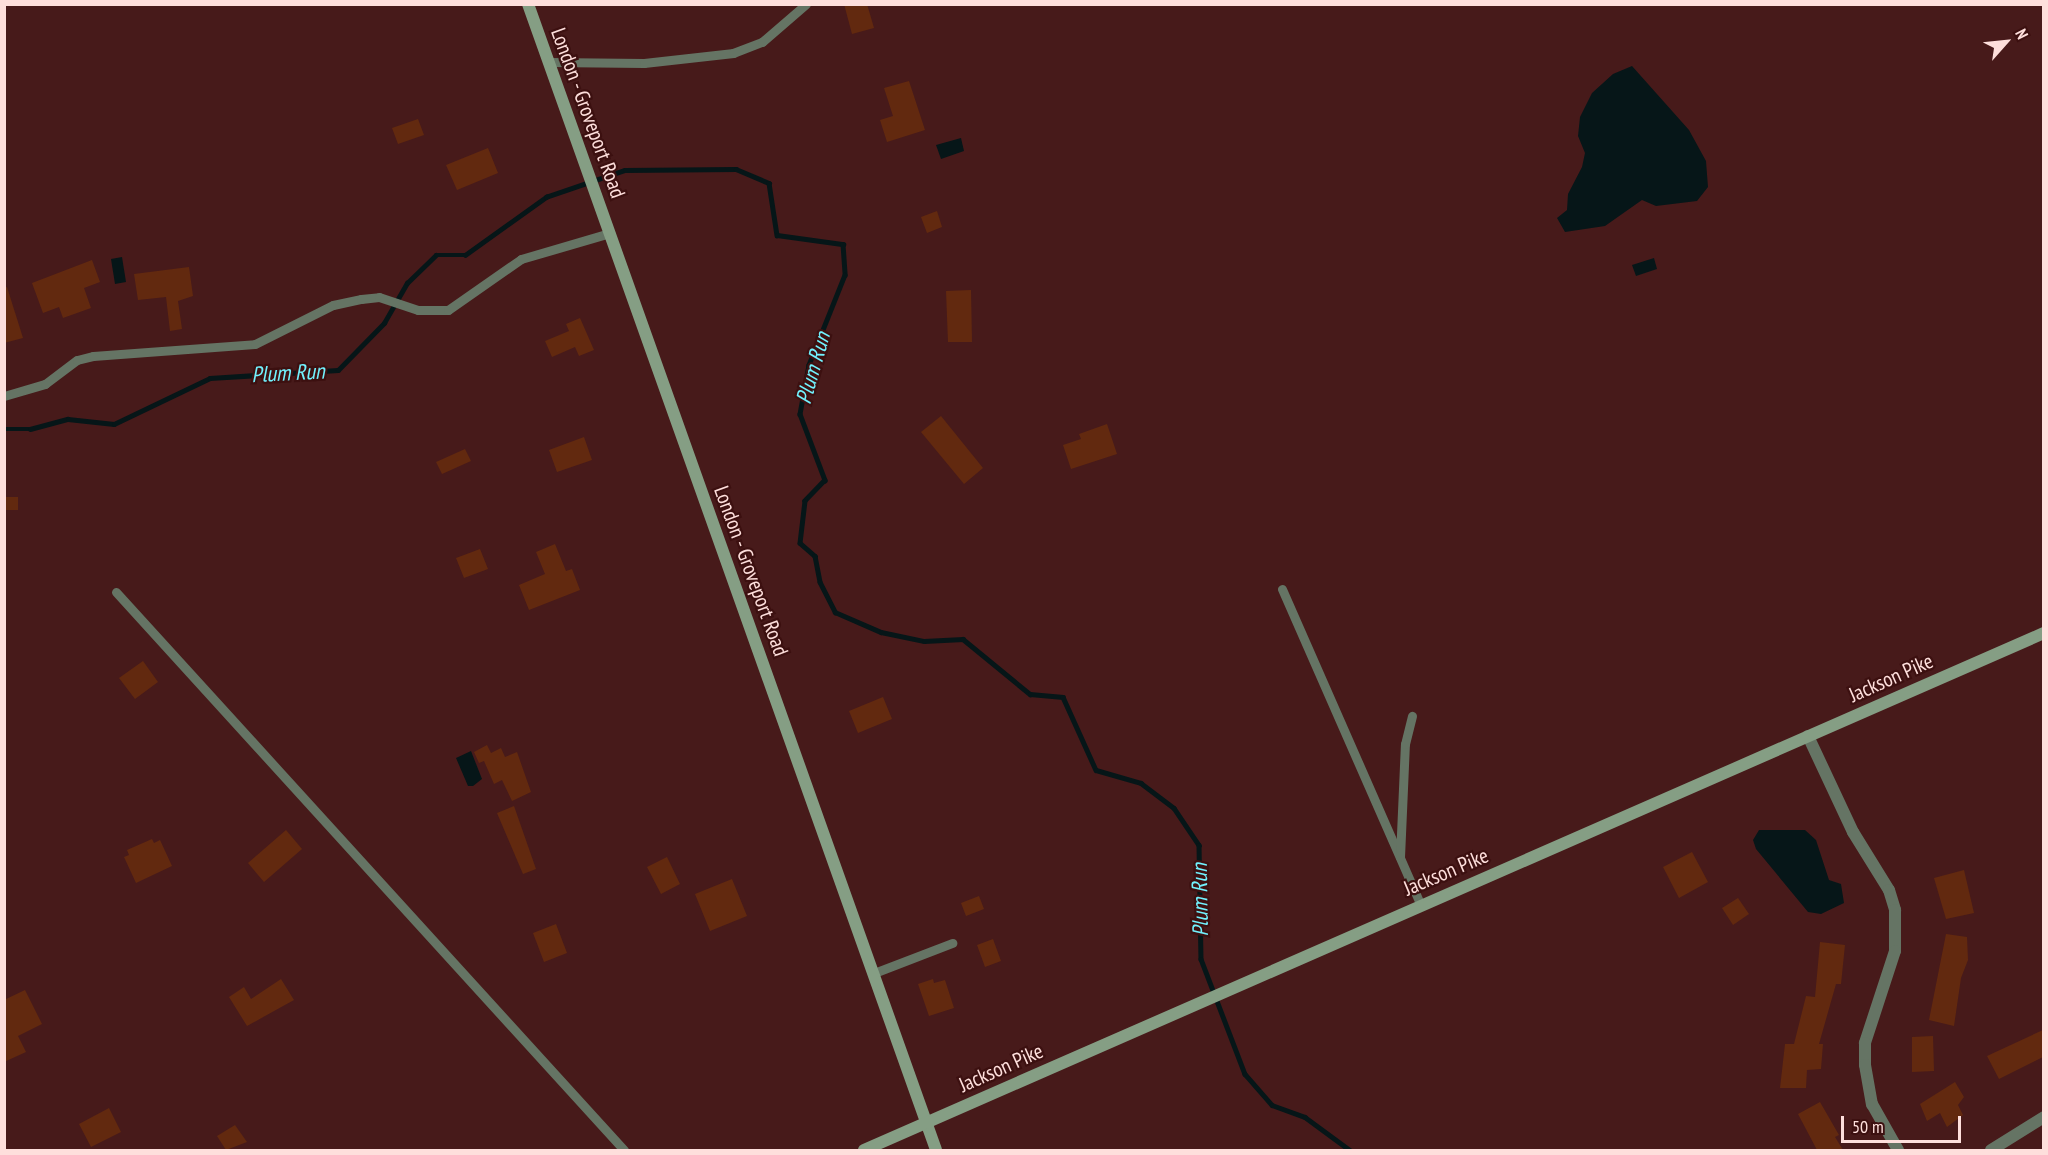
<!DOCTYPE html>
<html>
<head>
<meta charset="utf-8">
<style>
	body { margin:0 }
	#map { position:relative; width:2048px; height:1155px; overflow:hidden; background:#471a1a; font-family:"PT Sans Narrow",sans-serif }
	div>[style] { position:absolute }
	.water>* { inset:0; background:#061618 }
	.stream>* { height:4.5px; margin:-2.25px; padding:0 2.25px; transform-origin:2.25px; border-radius:2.25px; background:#061618 }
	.building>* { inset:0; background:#62290f }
	.lane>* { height:9px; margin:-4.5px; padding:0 4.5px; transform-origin:4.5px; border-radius:4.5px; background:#657464 }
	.street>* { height:12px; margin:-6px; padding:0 6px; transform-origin:6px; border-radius:6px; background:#657464 }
	.secondary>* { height:12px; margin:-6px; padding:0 6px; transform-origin:6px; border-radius:6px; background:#859e84 }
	span { translate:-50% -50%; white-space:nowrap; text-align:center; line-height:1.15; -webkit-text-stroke:4.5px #3c1010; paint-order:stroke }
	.street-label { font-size:21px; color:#fedfdc }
	.water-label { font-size:22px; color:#72f2fe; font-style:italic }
	.frame { position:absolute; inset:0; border:6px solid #fedfdc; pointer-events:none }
	.north { position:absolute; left:1976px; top:12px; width:60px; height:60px; -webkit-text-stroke:4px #3c1010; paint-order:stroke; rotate:63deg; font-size:16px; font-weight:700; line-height:24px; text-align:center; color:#fedfdc }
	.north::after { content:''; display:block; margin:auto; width:21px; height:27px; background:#fedfdc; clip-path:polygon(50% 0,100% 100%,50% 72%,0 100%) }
	.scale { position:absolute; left:1841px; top:1116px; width:120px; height:27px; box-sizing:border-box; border:3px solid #fedfdc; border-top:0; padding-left:8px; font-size:18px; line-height:21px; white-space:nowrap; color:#fedfdc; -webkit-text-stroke:4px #3c1010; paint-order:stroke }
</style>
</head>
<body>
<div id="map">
	<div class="water">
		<i style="clip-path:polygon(1632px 66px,1689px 130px,1706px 161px,1708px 187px,1697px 201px,1656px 206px,1642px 200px,1605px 226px,1565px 232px,1557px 218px,1567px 210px,1568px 194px,1582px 167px,1585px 153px,1578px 136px,1580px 117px,1592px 93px,1613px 74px)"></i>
		<i style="clip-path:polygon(961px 138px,964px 151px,941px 159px,936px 145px)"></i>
		<i style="clip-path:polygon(122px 257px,126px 282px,115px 284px,111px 259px)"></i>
		<i style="clip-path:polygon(1654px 258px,1657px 269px,1636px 276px,1632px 265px)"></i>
		<i style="clip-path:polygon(471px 751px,482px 779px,473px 786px,468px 786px,456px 758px)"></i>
		<i style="clip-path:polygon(1759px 830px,1805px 830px,1816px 840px,1829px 880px,1841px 884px,1844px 903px,1821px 914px,1808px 912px,1756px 849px,1753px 840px)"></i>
	</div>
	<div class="stream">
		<i style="left:4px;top:429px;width:26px"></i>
		<i style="left:30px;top:429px;width:39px;rotate:-15deg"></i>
		<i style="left:68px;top:419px;width:46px;rotate:6.2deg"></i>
		<i style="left:114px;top:424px;width:106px;rotate:-25.6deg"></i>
		<i style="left:210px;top:378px;width:128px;rotate:-3.6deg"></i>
		<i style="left:338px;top:370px;width:66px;rotate:-45.6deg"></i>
		<i style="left:384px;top:323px;width:46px;rotate:-60.1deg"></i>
		<i style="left:407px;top:283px;width:40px;rotate:-44deg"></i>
		<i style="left:436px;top:255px;width:29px"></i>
		<i style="left:465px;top:255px;width:100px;rotate:-35.6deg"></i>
		<i style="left:546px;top:197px;width:83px;rotate:-18.9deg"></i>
		<i style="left:625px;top:170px;width:111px;rotate:-0.5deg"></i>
		<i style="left:736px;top:169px;width:36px;rotate:23deg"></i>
		<i style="left:769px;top:183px;width:53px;rotate:81.3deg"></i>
		<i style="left:777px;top:235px;width:67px;rotate:7.8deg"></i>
		<i style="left:843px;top:244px;width:31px;rotate:86deg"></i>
		<i style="left:845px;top:275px;width:97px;rotate:111.8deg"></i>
		<i style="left:809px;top:365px;width:50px;rotate:100.4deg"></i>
		<i style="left:800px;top:414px;width:71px;rotate:69.3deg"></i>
		<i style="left:825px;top:480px;width:29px;rotate:134deg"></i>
		<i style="left:805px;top:501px;width:42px;rotate:96.8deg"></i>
		<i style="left:800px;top:543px;width:20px;rotate:41deg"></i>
		<i style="left:815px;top:556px;width:26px;rotate:79deg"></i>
		<i style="left:820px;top:582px;width:34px;rotate:63deg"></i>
		<i style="left:835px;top:612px;width:50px;rotate:23.5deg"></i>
		<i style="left:881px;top:632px;width:44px;rotate:11.8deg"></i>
		<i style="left:924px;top:641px;width:39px;rotate:-3deg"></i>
		<i style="left:963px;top:639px;width:87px;rotate:39.4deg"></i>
		<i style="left:1030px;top:694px;width:33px;rotate:5deg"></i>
		<i style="left:1063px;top:697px;width:80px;rotate:65.7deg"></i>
		<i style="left:1096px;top:770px;width:47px;rotate:16.1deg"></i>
		<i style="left:1141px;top:783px;width:41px;rotate:37.1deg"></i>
		<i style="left:1174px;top:808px;width:45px;rotate:56deg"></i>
		<i style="left:1199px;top:845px;width:114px;rotate:89deg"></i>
		<i style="left:1201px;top:959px;width:123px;rotate:69.1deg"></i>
		<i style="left:1245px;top:1074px;width:41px;rotate:48.9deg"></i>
		<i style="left:1272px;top:1105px;width:35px;rotate:20deg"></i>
		<i style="left:1305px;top:1117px;width:56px;rotate:36.3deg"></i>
	</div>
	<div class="building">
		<i style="clip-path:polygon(844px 4px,867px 4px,874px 28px,852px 34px)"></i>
		<i style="clip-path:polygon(909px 81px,925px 130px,887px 142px,880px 120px,893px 116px,884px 88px)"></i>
		<i style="clip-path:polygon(418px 119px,424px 135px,398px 144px,392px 128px)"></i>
		<i style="clip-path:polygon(488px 148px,498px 173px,457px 190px,446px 165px)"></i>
		<i style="clip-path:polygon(937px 211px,942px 227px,927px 233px,921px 217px)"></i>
		<i style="clip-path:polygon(92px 260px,100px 282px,84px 288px,91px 308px,63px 318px,59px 307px,43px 313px,32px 283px)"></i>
		<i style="clip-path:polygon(189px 267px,193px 296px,178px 301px,182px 329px,170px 331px,166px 297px,138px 300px,134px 274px)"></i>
		<i style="clip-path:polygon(7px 287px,23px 338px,4px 343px,4px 288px)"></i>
		<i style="clip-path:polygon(971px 290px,972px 342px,948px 342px,946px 291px)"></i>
		<i style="clip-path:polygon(580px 318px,594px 350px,579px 356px,575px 347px,552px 357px,545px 341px,569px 331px,566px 324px)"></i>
		<i style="clip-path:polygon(941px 416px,983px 468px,964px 484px,921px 432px)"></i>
		<i style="clip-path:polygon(1107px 424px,1117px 454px,1071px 469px,1063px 445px,1081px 439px,1079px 434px)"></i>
		<i style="clip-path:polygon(584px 437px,592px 460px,557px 472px,549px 450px)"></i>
		<i style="clip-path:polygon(465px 449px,471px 461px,442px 474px,436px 462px)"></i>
		<i style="clip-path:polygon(4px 497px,18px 497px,18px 510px,4px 510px)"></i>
		<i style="clip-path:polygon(555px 544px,566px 571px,572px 569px,580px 590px,529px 610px,519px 585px,545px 574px,536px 552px)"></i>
		<i style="clip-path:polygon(480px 549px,488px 569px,464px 578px,456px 558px)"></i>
		<i style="clip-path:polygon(143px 661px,158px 682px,135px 699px,119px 678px)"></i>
		<i style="clip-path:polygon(883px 697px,892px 719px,858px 733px,849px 711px)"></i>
		<i style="clip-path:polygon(487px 745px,491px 753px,501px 748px,505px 757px,517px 752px,531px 792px,512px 801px,502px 780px,494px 784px,484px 761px,479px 763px,474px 752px)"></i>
		<i style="clip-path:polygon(514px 806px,536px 869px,523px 874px,497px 813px)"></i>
		<i style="clip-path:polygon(286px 830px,302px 849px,264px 882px,248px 863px)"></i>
		<i style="clip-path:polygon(152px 839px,154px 843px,160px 840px,172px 866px,136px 883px,124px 857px,129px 855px,127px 850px)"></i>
		<i style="clip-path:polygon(1692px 852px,1708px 882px,1679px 898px,1663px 867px)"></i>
		<i style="clip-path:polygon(667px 857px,680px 884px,661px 894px,647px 867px)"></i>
		<i style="clip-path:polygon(1964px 870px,1974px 913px,1946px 919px,1934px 878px)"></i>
		<i style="clip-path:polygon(732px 879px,747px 916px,710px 931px,695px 894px)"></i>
		<i style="clip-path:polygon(979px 896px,984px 909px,966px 916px,961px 903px)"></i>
		<i style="clip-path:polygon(1738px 898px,1749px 914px,1733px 925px,1722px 908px)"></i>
		<i style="clip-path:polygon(556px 924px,567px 953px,544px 962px,533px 933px)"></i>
		<i style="clip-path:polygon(1946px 934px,1967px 937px,1968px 960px,1961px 978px,1954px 1026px,1929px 1020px)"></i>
		<i style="clip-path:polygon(993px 939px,1001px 961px,985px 967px,977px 945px)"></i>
		<i style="clip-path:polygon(1820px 942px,1845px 945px,1841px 984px,1836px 984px,1819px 1044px,1823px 1044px,1821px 1069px,1807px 1070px,1806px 1088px,1780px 1088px,1785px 1044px,1794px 1044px,1806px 996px,1815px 997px)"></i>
		<i style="clip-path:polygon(281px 979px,294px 1000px,247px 1026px,229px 997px,244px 987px,251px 999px)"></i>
		<i style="clip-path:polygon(933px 979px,934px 983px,945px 980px,954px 1008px,929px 1016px,918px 984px)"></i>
		<i style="clip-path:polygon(25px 990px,42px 1024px,18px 1036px,26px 1052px,4px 1062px,4px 1000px)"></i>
		<i style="clip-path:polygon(2043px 1030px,2043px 1057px,1999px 1079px,1987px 1056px)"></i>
		<i style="clip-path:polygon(1933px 1036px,1934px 1071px,1912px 1072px,1912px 1037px)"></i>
		<i style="clip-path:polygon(1955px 1082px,1964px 1097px,1958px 1105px,1963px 1115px,1947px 1127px,1940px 1113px,1927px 1121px,1920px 1104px)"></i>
		<i style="clip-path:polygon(1820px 1102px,1839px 1135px,1835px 1137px,1843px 1150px,1817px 1150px,1798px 1114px)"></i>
		<i style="clip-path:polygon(109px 1108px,121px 1132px,91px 1147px,79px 1124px)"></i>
		<i style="clip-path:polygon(235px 1125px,247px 1142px,226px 1150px,217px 1136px)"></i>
	</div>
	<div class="lane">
		<i style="left:549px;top:62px;width:95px;rotate:0.6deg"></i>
		<i style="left:644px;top:63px;width:90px;rotate:-6.4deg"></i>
		<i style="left:733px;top:53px;width:31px;rotate:-21deg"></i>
		<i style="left:762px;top:42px;width:58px;rotate:-40.8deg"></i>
		<i style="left:4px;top:396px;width:43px;rotate:-16.3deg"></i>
		<i style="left:45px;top:384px;width:40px;rotate:-37deg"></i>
		<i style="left:77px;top:360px;width:16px;rotate:-14deg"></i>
		<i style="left:93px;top:356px;width:162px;rotate:-4.2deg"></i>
		<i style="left:255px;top:344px;width:87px;rotate:-26.6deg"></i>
		<i style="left:333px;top:305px;width:29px;rotate:-12deg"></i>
		<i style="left:361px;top:299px;width:18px;rotate:-6deg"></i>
		<i style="left:379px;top:297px;width:41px;rotate:18.4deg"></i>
		<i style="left:418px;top:310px;width:30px"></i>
		<i style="left:448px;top:310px;width:89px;rotate:-34.9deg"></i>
		<i style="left:521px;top:259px;width:93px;rotate:-16.3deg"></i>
		<i style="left:1282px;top:589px;width:344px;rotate:66.3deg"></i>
		<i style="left:116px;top:592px;width:755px;rotate:47.69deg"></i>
		<i style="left:1400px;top:857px;width:113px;rotate:-87.5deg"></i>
		<i style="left:1405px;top:744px;width:29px;rotate:-76deg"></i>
		<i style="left:874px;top:973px;width:84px;rotate:-21deg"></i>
	</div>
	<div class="street">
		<i style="left:1808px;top:736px;width:106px;rotate:64.9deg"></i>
		<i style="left:1853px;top:832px;width:68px;rotate:58.2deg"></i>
		<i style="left:1889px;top:890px;width:21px;rotate:73deg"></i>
		<i style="left:1895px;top:910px;width:41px;rotate:90deg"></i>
		<i style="left:1895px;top:951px;width:97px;rotate:108.1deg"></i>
		<i style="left:1865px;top:1043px;width:22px;rotate:90deg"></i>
		<i style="left:1865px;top:1065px;width:40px;rotate:80deg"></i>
		<i style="left:1872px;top:1104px;width:53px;rotate:60.5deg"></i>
		<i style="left:1991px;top:1150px;width:62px;rotate:-31.9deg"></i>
	</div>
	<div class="secondary">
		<i style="left:528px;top:4px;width:1216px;rotate:70.4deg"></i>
		<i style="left:864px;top:1150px;width:1288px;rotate:-23.66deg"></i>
	</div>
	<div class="street-label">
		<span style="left:588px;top:113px;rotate:70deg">London - Groveport Road</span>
		<span style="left:751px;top:571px;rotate:70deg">London - Groveport Road</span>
		<span style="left:1891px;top:678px;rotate:-24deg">Jackson Pike</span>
		<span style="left:1446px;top:872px;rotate:-23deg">Jackson Pike</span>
		<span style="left:1001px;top:1068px;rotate:-24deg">Jackson Pike</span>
	</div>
	<div class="water-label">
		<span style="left:813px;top:368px;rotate:-74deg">Plum Run</span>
		<span style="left:288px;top:373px;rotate:-3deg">Plum Run</span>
		<span style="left:1200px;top:900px;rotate:-91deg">Plum Run</span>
	</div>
	<div class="frame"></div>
	<div class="north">N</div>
	<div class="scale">50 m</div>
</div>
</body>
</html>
